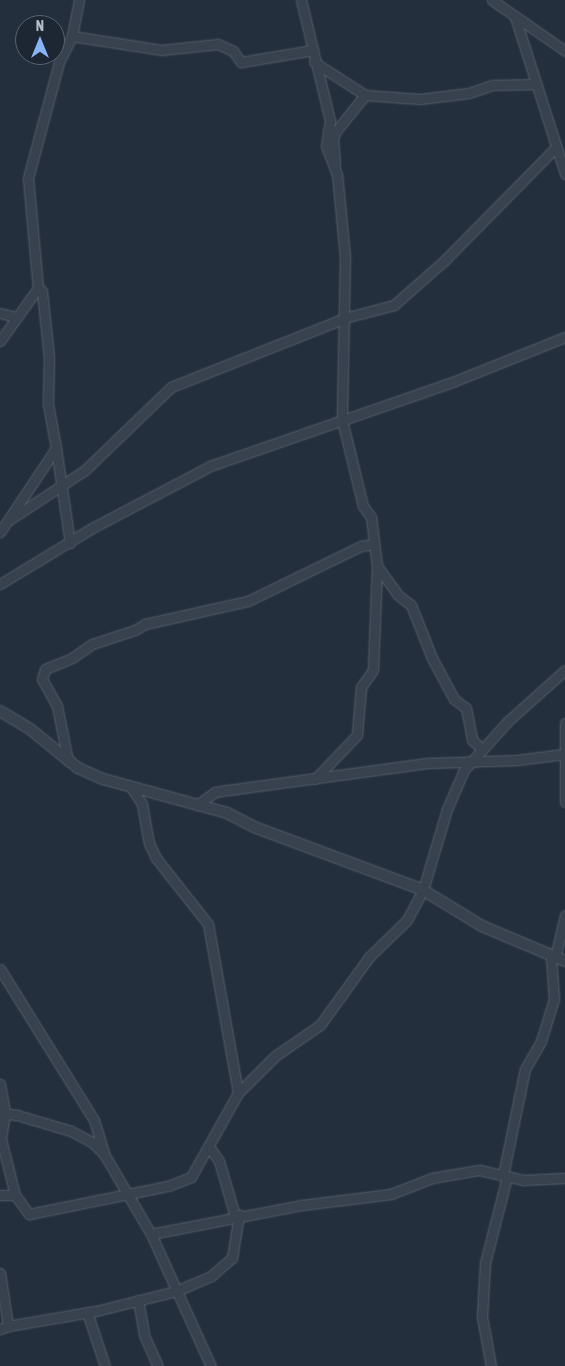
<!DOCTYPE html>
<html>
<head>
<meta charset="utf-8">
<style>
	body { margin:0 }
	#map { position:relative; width:565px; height:1366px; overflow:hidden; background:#242f3e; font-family:"Asap Condensed",sans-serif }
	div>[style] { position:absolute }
	.roads { filter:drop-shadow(0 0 1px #565f6c) drop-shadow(0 0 1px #565f6c) }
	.minor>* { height:9px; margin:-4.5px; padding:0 4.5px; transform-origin:4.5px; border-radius:4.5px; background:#38414e }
	.tertiary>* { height:10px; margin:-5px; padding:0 5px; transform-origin:5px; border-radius:5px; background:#38414e }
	span { translate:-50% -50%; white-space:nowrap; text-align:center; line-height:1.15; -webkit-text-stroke:4px #1d2633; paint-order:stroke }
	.north { position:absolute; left:15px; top:15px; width:50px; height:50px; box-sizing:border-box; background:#1d2633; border:1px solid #59626f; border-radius:50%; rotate:0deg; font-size:14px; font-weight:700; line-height:20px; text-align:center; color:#b4bcc9 }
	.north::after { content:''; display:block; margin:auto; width:18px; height:22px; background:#8ab4f8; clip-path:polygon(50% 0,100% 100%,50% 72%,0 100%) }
</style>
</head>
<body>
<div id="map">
	<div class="roads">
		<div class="minor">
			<i style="left:301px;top:0;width:124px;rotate:76.5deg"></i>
			<i style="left:330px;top:121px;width:25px;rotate:99deg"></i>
			<i style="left:326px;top:146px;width:30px;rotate:69deg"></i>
			<i style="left:337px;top:174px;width:83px;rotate:84.5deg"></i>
			<i style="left:345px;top:257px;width:163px;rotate:91.1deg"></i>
			<i style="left:342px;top:420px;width:89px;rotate:76.3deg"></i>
			<i style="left:363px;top:506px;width:14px;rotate:54deg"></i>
			<i style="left:371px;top:517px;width:49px;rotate:83deg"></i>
			<i style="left:377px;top:566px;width:104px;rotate:92.2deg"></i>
			<i style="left:373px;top:670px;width:21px;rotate:125deg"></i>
			<i style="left:361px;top:687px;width:48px;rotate:94.8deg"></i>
			<i style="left:357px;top:735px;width:61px;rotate:133.7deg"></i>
			<i style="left:492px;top:0;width:89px;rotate:34.9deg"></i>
			<i style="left:515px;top:17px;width:165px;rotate:72.3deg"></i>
			<i style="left:72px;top:36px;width:90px;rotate:8.9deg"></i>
			<i style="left:161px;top:50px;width:57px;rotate:-6deg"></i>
			<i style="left:218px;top:44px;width:17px;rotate:25deg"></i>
			<i style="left:233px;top:51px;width:14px;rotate:54deg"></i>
			<i style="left:241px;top:62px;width:73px;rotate:-9.5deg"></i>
			<i style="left:314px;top:62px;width:61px;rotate:32.9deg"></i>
			<i style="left:365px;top:95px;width:55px;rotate:4.2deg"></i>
			<i style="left:420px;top:99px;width:49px;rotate:-7deg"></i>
			<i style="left:469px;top:93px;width:24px;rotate:-19deg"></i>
			<i style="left:492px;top:85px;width:44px;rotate:-1.3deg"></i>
			<i style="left:328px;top:132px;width:8px;rotate:-7deg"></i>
			<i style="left:336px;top:131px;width:46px;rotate:-51.1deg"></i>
			<i style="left:335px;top:165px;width:27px;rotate:-94deg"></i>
			<i style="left:333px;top:138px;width:8px;rotate:-67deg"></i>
			<i style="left:0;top:313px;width:16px;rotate:14deg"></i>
			<i style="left:0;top:341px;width:65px;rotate:-54.4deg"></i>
			<i style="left:56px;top:448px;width:96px;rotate:81.6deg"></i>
			<i style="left:9px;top:520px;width:91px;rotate:-33.3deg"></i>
			<i style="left:85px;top:470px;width:120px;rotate:-44deg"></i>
			<i style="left:171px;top:387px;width:190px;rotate:-21.6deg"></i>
			<i style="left:348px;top:317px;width:48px;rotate:-14.6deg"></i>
			<i style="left:394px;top:305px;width:69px;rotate:-41.5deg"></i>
			<i style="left:446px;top:259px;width:157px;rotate:-45.5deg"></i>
			<i style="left:0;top:532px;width:101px;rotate:-56.3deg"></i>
			<i style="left:56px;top:448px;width:45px;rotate:-100.3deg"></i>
			<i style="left:48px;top:404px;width:47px;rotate:-88.8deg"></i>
			<i style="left:49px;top:357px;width:66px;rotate:-96.1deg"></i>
			<i style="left:42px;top:291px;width:5px;rotate:-143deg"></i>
			<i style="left:38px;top:288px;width:110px;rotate:-95.2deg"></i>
			<i style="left:28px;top:178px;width:120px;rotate:-75deg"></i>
			<i style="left:59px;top:62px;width:29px;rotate:-63deg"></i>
			<i style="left:72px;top:36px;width:37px;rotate:-79deg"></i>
			<i style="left:377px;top:566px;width:36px;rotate:54deg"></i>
			<i style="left:398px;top:595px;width:16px;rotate:38deg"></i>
			<i style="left:411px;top:605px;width:57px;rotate:68.4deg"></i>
			<i style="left:432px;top:658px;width:47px;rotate:61.8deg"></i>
			<i style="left:454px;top:699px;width:15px;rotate:37deg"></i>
			<i style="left:466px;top:708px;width:33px;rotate:79deg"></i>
			<i style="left:472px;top:740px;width:13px;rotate:42deg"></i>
			<i style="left:0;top:584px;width:108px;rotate:-31.3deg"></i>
			<i style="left:92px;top:528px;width:133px;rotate:-27.7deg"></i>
			<i style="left:210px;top:466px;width:259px;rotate:-19.1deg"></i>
			<i style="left:455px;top:381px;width:118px;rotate:-21.8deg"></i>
			<i style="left:565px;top:723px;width:79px;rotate:90deg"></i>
			<i style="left:68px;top:761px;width:56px;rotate:-101.3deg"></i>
			<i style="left:57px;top:706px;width:31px;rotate:-119deg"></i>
			<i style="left:42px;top:679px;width:10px;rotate:-73deg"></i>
			<i style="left:45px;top:669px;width:29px;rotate:-22deg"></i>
			<i style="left:72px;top:658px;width:24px;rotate:-35deg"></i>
			<i style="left:92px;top:644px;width:45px;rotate:-18deg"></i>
			<i style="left:135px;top:630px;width:12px;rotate:-31deg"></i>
			<i style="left:145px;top:624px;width:106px;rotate:-12.6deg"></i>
			<i style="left:248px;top:601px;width:126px;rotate:-26deg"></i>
			<i style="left:361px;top:546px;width:13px;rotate:-9deg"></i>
			<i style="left:130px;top:786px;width:22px;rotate:56deg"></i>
			<i style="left:142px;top:804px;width:40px;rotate:80deg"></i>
			<i style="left:149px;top:843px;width:17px;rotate:65deg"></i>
			<i style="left:156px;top:858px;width:84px;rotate:51.8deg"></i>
			<i style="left:208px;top:924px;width:172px;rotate:79.9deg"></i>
			<i style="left:197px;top:805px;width:22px;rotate:-36deg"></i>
			<i style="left:215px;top:792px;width:13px;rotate:-9deg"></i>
			<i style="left:228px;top:790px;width:203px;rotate:-7.7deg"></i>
			<i style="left:429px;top:763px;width:88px;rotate:-2deg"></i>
			<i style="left:517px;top:760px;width:47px;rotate:-7.3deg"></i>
			<i style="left:555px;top:958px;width:44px;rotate:-76.9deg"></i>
			<i style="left:0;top:969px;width:178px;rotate:58.1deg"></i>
			<i style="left:94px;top:1120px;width:34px;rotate:73deg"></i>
			<i style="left:0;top:1084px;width:29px;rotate:80deg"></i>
			<i style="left:5px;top:1113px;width:26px;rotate:99deg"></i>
			<i style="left:1px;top:1139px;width:58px;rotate:76deg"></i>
			<i style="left:15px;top:1195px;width:24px;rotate:54deg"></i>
			<i style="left:29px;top:1214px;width:142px;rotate:-11.4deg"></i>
			<i style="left:168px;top:1186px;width:25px;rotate:-21deg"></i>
			<i style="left:191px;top:1177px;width:96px;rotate:-60.8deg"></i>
			<i style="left:238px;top:1093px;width:52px;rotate:-45deg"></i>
			<i style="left:275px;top:1056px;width:55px;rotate:-34.6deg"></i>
			<i style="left:320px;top:1025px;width:84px;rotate:-54.2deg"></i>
			<i style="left:369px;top:957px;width:53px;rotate:-44.2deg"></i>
			<i style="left:407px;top:920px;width:34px;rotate:-62deg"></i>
			<i style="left:423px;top:890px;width:84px;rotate:-73.5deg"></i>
			<i style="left:447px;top:809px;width:43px;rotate:-66.4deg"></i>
			<i style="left:464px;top:770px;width:66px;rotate:-48.1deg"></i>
			<i style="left:508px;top:721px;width:76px;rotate:-41.8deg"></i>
			<i style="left:0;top:1113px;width:17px;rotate:7deg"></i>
			<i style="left:17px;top:1115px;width:56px;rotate:16.5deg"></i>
			<i style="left:71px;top:1131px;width:24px;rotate:28deg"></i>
			<i style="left:92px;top:1142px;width:17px;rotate:45deg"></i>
			<i style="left:104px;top:1154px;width:93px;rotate:59.6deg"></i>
			<i style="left:151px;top:1234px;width:145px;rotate:65.6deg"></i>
			<i style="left:209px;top:1147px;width:17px;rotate:54deg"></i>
			<i style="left:219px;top:1161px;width:57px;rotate:73.8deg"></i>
			<i style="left:503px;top:1175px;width:108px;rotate:-78.3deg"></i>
			<i style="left:525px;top:1069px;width:32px;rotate:-60deg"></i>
			<i style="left:541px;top:1041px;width:44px;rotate:-72.8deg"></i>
			<i style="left:554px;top:999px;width:42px;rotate:-94.1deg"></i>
			<i style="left:0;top:1195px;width:15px"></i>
			<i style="left:151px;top:1234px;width:154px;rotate:-10.9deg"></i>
			<i style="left:302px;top:1205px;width:90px;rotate:-7deg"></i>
			<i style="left:391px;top:1194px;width:44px;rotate:-21.3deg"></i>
			<i style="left:432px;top:1178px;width:48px;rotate:-9.7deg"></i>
			<i style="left:479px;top:1170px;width:45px;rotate:12.8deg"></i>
			<i style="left:523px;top:1180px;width:42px;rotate:-2.7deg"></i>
			<i style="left:0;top:1273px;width:54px;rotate:81.4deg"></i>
			<i style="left:8px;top:1326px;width:9px;rotate:159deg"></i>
			<i style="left:138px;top:1300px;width:36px;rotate:80deg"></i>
			<i style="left:144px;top:1335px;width:34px;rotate:66deg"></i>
			<i style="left:87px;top:1312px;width:57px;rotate:71.6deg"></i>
			<i style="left:8px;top:1326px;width:89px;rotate:-9.7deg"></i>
			<i style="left:96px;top:1311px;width:82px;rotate:-14deg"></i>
			<i style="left:176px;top:1291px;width:38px;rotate:-23deg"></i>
			<i style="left:211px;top:1276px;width:28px;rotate:-41deg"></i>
			<i style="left:232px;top:1258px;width:44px;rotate:-80.8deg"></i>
			<i style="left:491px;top:1366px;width:50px;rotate:-100.4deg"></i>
			<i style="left:482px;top:1317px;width:54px;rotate:-86.8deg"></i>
			<i style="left:485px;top:1263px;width:89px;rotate:-75.7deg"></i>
		</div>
		<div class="tertiary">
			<i style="left:0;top:711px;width:35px;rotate:31deg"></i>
			<i style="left:30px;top:729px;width:62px;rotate:39.1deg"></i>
			<i style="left:78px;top:768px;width:27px;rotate:24deg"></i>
			<i style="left:103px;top:779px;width:129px;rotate:15.3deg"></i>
			<i style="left:227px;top:813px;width:30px;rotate:27deg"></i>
			<i style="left:254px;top:827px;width:180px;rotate:20.4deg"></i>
			<i style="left:423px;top:890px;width:69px;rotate:31.4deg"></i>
			<i style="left:482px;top:926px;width:90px;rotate:22.9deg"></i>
		</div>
	</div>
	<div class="north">N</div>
</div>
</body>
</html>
